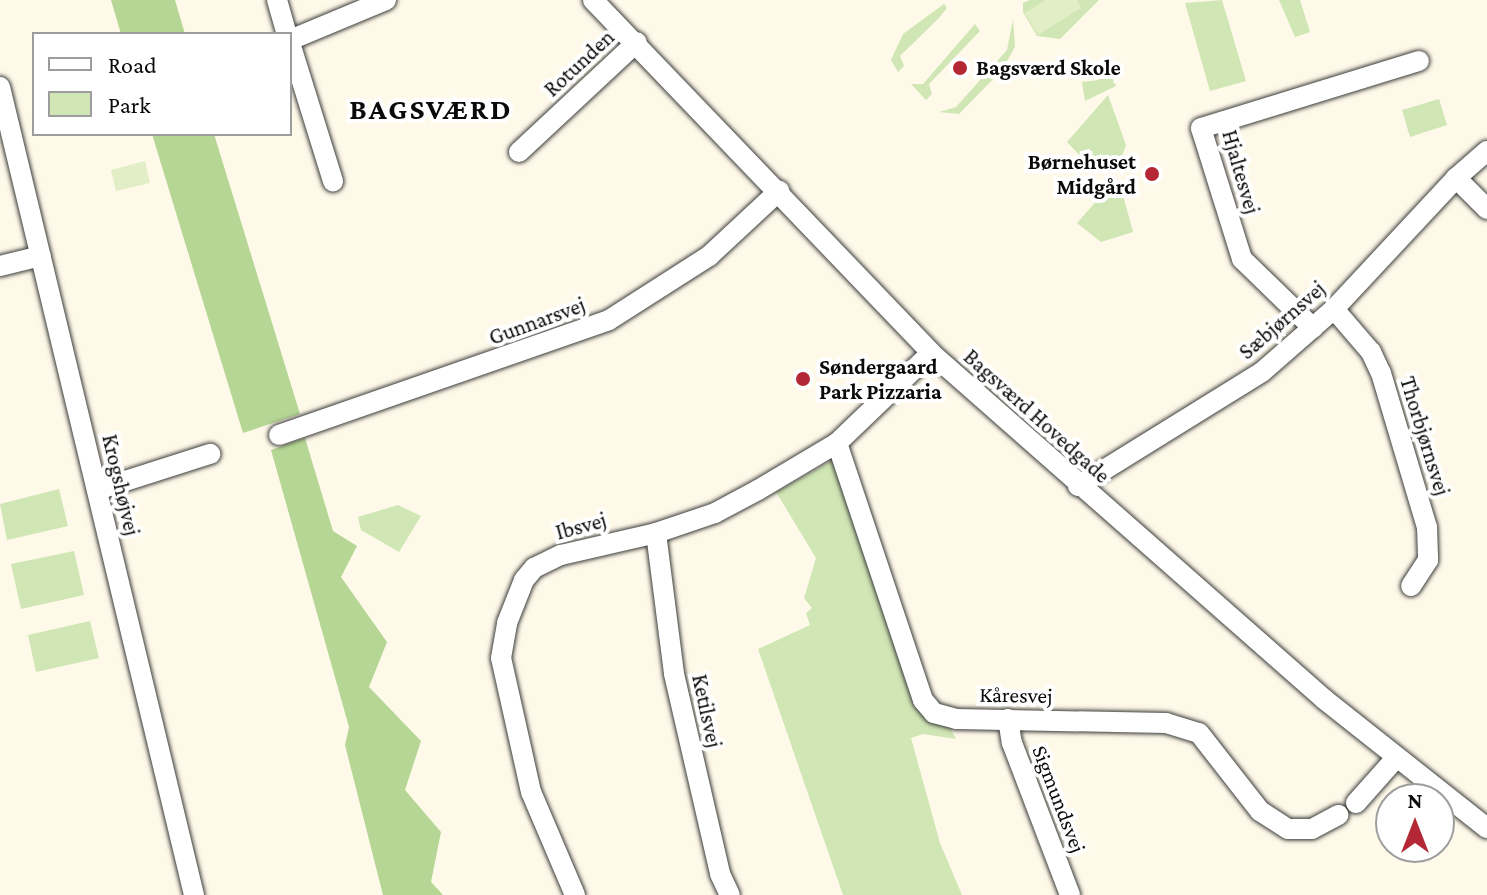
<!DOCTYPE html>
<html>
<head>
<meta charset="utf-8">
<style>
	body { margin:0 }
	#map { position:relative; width:1487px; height:895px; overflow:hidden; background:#fef9e8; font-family:"Crimson Pro",serif }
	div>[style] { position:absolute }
	.green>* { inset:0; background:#d0e6b4 }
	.forest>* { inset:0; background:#b5d694 }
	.pitch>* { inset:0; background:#e2eec5 }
	.roads { filter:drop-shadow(0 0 2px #3d3d3d) drop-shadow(0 0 2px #3d3d3d) }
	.minor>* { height:20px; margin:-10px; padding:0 10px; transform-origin:10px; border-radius:10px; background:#fff }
	.dots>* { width:22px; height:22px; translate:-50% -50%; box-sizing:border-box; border:4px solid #fff; border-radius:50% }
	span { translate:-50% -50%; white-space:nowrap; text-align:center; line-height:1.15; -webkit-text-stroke:8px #fff; paint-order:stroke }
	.street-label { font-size:22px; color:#0a0a0a }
	.poi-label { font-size:22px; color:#0a0a0a; font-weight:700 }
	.left { translate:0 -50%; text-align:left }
	.right { translate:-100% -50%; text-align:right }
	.district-label { font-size:30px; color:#0a0a0a; font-weight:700; letter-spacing:2px }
	.legend { position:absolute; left:32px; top:32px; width:260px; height:104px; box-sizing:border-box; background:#fff; border:2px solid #9d9d9d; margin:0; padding:10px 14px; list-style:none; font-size:24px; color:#0a0a0a }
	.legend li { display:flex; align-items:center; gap:16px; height:40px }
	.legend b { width:40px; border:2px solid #9d9d9d }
	.north { position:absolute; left:1375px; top:783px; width:80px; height:80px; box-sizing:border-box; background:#fff; border:2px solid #9d9d9d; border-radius:50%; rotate:0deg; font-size:22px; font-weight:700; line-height:32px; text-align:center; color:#0a0a0a }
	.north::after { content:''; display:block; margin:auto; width:28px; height:36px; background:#b42835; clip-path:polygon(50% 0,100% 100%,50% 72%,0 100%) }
</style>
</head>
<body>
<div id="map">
	<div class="green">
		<i style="clip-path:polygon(1030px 0,1099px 0,1060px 39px,1037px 36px,1023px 12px,1023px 3px)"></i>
		<i style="clip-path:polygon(1222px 0,1246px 81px,1210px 91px,1185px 3px)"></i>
		<i style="clip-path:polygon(1279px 0,1300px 0,1310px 32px,1295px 37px)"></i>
		<i style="clip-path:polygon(944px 4px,947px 8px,939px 18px,900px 56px,904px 66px,898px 72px,891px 60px,903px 34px)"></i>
		<i style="clip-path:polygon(1013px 19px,1015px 47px,1002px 70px,959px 114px,939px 112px,956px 107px,1007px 50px)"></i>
		<i style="clip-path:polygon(975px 24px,980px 31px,929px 84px,932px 94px,926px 100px,911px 84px,923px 84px)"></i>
		<i style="clip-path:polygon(1109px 66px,1116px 86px,1085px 101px,1082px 82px,1098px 80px)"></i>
		<i style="clip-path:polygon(1108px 95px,1126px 145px,1122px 156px,1086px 162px,1067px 142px)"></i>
		<i style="clip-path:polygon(1439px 99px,1447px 125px,1410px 137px,1402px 110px)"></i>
		<i style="clip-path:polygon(1109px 187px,1121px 188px,1133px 232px,1101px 242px,1077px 223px)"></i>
		<i style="clip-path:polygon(837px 458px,926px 715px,947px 722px,956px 739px,923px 734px,911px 738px,940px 843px,962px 895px,843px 895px,758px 649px,810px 625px,806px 613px,812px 608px,804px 598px,816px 558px,776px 492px)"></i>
		<i style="clip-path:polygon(59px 489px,68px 526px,7px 540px,0 504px)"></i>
		<i style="clip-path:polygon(398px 505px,421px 516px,399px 552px,361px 530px,358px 517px)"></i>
		<i style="clip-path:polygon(74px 551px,84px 595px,21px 609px,11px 564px)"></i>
		<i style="clip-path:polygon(90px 621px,99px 658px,36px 672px,28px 635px)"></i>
	</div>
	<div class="forest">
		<i style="clip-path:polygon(111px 0,175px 0,185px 34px,121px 34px)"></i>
		<i style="clip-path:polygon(152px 134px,214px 134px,300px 414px,243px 433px)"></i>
		<i style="clip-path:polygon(305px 438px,333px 531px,357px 546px,341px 577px,387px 642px,369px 687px,421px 741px,405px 790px,441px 832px,431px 882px,443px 895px,383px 895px,345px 745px,349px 727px,271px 450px)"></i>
	</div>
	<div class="pitch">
		<i style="clip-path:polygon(1046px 0,1077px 0,1081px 8px,1038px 35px,1025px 13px)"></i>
		<i style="clip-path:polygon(145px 161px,150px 183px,116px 191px,111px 170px)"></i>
	</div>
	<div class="roads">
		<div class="minor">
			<i style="left:277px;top:0;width:35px;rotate:74deg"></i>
			<i style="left:593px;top:0;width:489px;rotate:46.2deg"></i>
			<i style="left:931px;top:353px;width:524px;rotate:41.36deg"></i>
			<i style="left:1324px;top:699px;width:208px;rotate:38.4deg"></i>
			<i style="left:290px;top:40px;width:104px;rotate:-22.6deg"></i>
			<i style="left:290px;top:43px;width:145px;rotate:72.7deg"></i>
			<i style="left:0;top:87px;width:831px;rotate:76.5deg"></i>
			<i style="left:519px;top:152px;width:161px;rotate:-43deg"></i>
			<i style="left:1456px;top:178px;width:44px;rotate:45deg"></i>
			<i style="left:0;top:266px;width:42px;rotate:-13.7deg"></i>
			<i style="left:1334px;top:309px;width:57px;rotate:49.3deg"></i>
			<i style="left:1371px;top:352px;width:23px;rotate:65deg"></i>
			<i style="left:1381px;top:373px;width:161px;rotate:73.4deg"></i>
			<i style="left:1427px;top:527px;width:33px;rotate:88deg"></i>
			<i style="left:1428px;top:560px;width:31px;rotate:123deg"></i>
			<i style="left:1313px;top:328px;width:99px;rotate:-135.8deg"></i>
			<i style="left:1242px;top:259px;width:137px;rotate:-107.4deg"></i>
			<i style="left:1201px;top:128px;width:228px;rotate:-17.1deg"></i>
			<i style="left:279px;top:435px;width:349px;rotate:-19.2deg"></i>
			<i style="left:609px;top:320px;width:119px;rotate:-32.6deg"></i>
			<i style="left:709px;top:256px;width:96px;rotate:-42.9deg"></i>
			<i style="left:837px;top:443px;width:271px;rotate:71.5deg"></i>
			<i style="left:923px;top:700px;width:17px;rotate:50deg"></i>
			<i style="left:934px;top:713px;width:23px;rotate:15deg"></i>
			<i style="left:956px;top:719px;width:210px;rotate:1.1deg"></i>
			<i style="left:1166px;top:723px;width:34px;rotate:17deg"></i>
			<i style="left:1199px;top:733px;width:99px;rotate:52deg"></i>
			<i style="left:1260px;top:811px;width:33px;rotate:33deg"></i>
			<i style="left:1288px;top:829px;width:24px"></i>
			<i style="left:1312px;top:829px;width:30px;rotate:-28deg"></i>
			<i style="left:1078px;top:486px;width:216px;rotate:-31.8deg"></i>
			<i style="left:1262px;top:372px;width:96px;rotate:-41.2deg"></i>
			<i style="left:1334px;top:309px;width:179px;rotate:-47deg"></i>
			<i style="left:1456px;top:178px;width:41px;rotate:-41.1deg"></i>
			<i style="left:97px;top:490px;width:119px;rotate:-17.7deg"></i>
			<i style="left:656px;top:533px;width:142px;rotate:82.7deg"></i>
			<i style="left:674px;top:674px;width:205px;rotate:77deg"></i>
			<i style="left:720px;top:874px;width:23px;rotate:65deg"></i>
			<i style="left:1008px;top:719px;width:24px;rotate:81deg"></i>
			<i style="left:1012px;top:743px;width:163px;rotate:69.1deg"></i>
			<i style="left:1356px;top:803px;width:59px;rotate:-48.4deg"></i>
			<i style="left:575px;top:895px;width:112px;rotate:-113.1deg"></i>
			<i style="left:531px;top:792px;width:137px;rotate:-102.6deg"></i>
			<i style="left:501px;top:658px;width:36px;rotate:-80deg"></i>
			<i style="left:507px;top:623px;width:46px;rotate:-68.4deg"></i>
			<i style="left:524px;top:580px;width:16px;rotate:-50deg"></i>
			<i style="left:534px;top:568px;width:30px;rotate:-26deg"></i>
			<i style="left:561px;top:555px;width:98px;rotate:-13deg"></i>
			<i style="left:656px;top:533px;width:62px;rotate:-18.7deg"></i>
			<i style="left:715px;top:513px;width:49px;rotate:-28.1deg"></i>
			<i style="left:758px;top:490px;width:92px;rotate:-30.7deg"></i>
			<i style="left:837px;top:443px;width:130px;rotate:-43.8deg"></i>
		</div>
	</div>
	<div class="dots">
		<i style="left:960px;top:68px;background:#b42835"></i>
		<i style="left:1152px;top:174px;background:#b42835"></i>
		<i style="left:803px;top:379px;background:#b42835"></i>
	</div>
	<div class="street-label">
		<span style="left:579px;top:63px;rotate:-43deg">Rotunden</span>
		<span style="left:1241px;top:172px;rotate:74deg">Hjaltesvej</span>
		<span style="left:1282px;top:320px;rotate:-41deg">Sæbjørnsvej</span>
		<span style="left:537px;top:321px;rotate:-20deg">Gunnarsvej</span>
		<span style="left:1037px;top:416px;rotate:42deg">Bagsværd Hovedgade</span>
		<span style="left:1425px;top:436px;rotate:73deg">Thorbjørnsvej</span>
		<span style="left:121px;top:485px;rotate:77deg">Krogshøjvej</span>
		<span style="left:581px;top:526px;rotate:-15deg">Ibsvej</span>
		<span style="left:1016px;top:695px;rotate:1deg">Kåresvej</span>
		<span style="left:707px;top:711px;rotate:78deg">Ketilsvej</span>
		<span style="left:1059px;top:799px;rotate:69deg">Sigmundsvej</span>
	</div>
	<div class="poi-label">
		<span class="left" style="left:976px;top:68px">Bagsværd Skole</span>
		<span class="right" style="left:1136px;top:174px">Børnehuset<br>Midgård</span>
		<span class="left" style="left:819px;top:379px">Søndergaard<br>Park Pizzaria</span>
	</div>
	<div class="district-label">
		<span style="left:431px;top:109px">BAGSVÆRD</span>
	</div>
	<ul class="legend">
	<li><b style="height:10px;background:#fff"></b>Road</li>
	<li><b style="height:22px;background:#d0e6b4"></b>Park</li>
	</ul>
	<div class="north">N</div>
</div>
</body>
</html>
